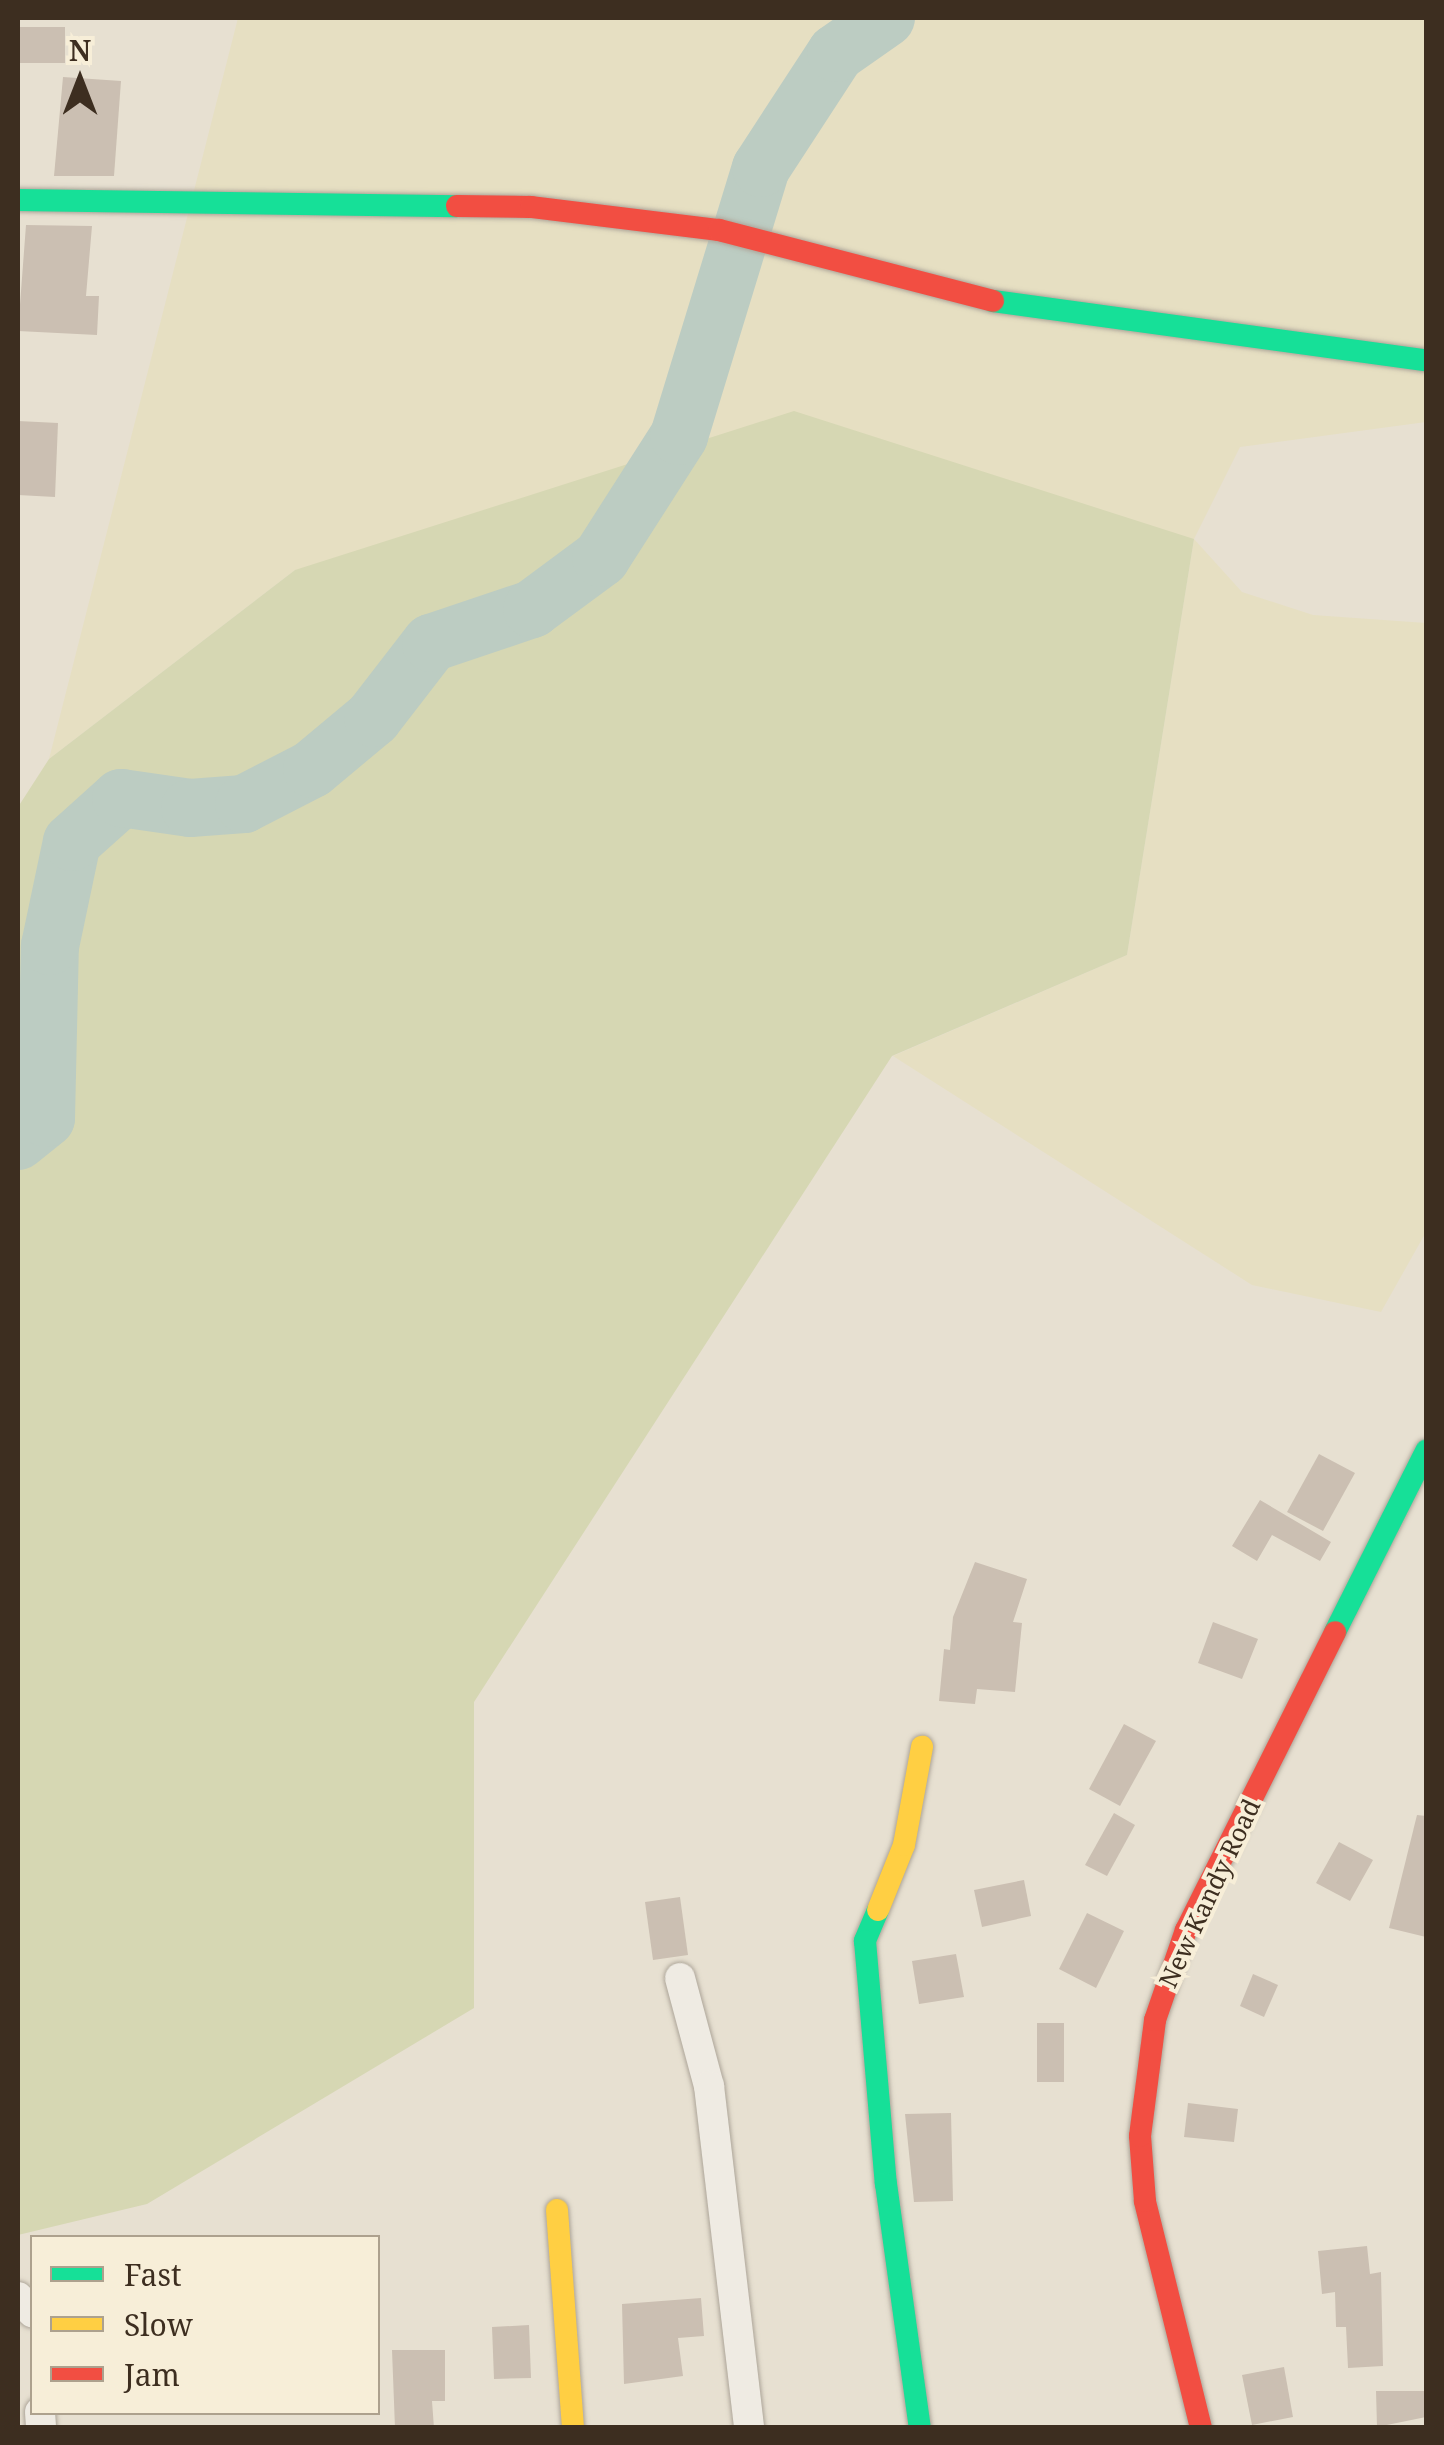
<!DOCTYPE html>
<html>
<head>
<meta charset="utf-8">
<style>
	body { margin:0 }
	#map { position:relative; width:1444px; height:2445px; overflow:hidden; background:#e7e0d1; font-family:"Noto Serif",serif }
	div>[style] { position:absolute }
	.farmland>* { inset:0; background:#e6dfc2 }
	.green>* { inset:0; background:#d6d7b3 }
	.river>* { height:58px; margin:-29px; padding:0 29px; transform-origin:29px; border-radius:29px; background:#bcccc2 }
	.building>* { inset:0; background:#cbbfb2 }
	.roads { filter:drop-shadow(0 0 2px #ada599) drop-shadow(0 0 2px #ada599) }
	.street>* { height:30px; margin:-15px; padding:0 15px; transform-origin:15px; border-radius:15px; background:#efebe3 }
	.fast>* { height:22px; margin:-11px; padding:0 11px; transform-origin:11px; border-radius:11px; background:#16e098 }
	.slow>* { height:22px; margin:-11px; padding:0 11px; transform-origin:11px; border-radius:11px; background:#ffcf43 }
	.jam>* { height:22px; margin:-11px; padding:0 11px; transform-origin:11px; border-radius:11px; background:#f24e42 }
	span { translate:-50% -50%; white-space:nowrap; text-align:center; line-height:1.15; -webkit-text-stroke:8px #f7eed8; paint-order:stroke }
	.street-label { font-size:25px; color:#3d2e20 }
	.frame { position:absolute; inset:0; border:20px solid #3d2e20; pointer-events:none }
	.legend { position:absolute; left:30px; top:2235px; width:350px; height:180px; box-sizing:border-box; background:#f7eed8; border:2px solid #ada18e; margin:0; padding:12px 18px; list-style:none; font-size:30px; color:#3d2e20 }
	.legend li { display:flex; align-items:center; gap:20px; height:50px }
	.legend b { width:50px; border:2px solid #ada18e }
	.north { position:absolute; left:30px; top:30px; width:100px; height:100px; -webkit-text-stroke:8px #f7eed8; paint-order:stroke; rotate:0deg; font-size:28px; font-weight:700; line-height:40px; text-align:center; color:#3d2e20 }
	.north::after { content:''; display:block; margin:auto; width:35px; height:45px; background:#3d2e20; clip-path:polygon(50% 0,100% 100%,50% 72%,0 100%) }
</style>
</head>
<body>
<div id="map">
	<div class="farmland">
		<i style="clip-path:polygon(238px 18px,1426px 18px,1426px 422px,1240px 447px,1194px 539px,1242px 592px,1313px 615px,1426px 623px,1426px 1232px,1381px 1312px,1252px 1285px,893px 1056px,1127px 955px,1194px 539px,295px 570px,49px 759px)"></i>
	</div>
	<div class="green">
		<i style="clip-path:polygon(794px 411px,1194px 539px,1127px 955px,892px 1056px,474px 1702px,474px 2008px,147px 2204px,18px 2235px,18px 807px,49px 759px,295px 570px)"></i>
	</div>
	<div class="river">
		<i style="left:18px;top:1141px;width:36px;rotate:-39deg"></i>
		<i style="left:46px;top:1118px;width:172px;rotate:-88.7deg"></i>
		<i style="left:50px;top:946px;width:106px;rotate:-78.1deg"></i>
		<i style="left:72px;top:842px;width:66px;rotate:-41.9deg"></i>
		<i style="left:121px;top:798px;width:70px;rotate:8.2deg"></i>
		<i style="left:190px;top:808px;width:54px;rotate:-4.2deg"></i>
		<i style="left:244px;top:804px;width:76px;rotate:-27.2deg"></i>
		<i style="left:312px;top:769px;width:80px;rotate:-39.9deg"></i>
		<i style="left:373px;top:718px;width:95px;rotate:-52.3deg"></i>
		<i style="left:431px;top:643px;width:107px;rotate:-18.6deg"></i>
		<i style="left:532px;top:609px;width:86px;rotate:-36.5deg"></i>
		<i style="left:601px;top:558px;width:145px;rotate:-57.4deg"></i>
		<i style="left:679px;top:436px;width:280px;rotate:-73deg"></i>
		<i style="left:761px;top:168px;width:137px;rotate:-56.9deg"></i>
		<i style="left:836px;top:53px;width:61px;rotate:-35deg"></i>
	</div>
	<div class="building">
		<i style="clip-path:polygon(19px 27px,65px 27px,65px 63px,19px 63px)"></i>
		<i style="clip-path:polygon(63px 77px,121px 81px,114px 176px,54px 176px)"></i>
		<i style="clip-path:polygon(26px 225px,92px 226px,86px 296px,99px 296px,97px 335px,18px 331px)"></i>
		<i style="clip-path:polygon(18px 421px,58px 423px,55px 497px,18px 495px)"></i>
		<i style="clip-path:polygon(1319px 1454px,1355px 1473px,1323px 1531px,1287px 1512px)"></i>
		<i style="clip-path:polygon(1260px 1500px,1331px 1542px,1320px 1561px,1272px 1535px,1257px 1561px,1232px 1546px)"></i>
		<i style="clip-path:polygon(975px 1562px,1027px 1579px,1013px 1622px,1022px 1623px,1015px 1692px,977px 1689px,975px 1704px,939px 1701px,944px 1649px,950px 1650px,953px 1617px)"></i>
		<i style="clip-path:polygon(1213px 1622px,1258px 1639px,1242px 1679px,1198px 1663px)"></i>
		<i style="clip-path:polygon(1124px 1724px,1156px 1741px,1120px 1806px,1089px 1789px)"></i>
		<i style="clip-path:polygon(1114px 1813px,1135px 1825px,1107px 1876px,1085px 1865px)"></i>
		<i style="clip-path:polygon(1417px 1815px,1426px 1816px,1426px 1937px,1389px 1928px)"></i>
		<i style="clip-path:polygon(1339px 1842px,1373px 1860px,1350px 1901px,1316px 1883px)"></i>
		<i style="clip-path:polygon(1024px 1880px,1031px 1916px,982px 1927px,974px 1890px)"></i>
		<i style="clip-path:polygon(680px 1897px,688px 1955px,653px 1960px,645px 1902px)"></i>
		<i style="clip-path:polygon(1087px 1913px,1124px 1931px,1096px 1988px,1059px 1969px)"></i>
		<i style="clip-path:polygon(956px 1954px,964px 1997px,919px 2004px,912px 1961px)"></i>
		<i style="clip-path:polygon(1253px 1974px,1278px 1985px,1264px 2017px,1240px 2006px)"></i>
		<i style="clip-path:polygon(1037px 2023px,1064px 2023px,1064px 2082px,1037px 2082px)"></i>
		<i style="clip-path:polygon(1188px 2103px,1238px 2109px,1234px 2142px,1184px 2137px)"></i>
		<i style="clip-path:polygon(951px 2113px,953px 2201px,914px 2202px,905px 2114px)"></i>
		<i style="clip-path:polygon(1367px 2246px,1370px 2274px,1381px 2272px,1383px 2366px,1348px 2368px,1346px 2327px,1336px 2327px,1335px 2292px,1322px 2294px,1318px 2251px)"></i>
		<i style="clip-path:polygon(701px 2298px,704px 2336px,678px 2338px,683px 2376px,624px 2384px,622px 2304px)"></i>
		<i style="clip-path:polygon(529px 2325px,531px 2378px,494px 2379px,492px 2327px)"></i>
		<i style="clip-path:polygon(392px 2350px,445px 2350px,445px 2401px,432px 2401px,434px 2428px,395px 2428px)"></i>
		<i style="clip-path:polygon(1284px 2367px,1293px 2417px,1252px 2425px,1242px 2375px)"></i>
		<i style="clip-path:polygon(1376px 2391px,1426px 2391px,1426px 2417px,1377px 2427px)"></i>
	</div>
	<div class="roads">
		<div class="street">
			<i style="left:680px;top:1978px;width:112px;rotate:75deg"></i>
			<i style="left:709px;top:2086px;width:344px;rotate:83.3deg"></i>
			<i style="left:18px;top:2297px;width:21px;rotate:47deg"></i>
			<i style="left:40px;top:2412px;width:16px;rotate:86deg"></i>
		</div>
		<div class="fast">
			<i style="left:18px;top:200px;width:439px;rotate:0.8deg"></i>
			<i style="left:993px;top:301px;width:437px;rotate:7.8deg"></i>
			<i style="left:1335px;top:1632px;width:203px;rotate:-63.3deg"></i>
			<i style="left:878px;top:1910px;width:34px;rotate:113deg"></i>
			<i style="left:865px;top:1941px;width:244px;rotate:85.1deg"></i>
			<i style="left:886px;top:2184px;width:246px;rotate:82.1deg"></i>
		</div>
		<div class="slow">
			<i style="left:878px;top:1910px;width:70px;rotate:-68.2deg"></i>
			<i style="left:904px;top:1845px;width:100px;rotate:-79.6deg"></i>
			<i style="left:557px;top:2210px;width:219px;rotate:85.8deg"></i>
		</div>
		<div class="jam">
			<i style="left:457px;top:206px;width:74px;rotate:0.8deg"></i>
			<i style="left:531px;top:207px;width:189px;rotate:7deg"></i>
			<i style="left:719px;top:230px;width:283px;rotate:14.5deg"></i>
			<i style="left:1201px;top:2428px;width:234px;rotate:-103.9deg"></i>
			<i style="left:1145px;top:2201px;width:65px;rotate:-94.4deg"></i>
			<i style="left:1140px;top:2136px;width:117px;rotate:-82.6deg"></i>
			<i style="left:1155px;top:2020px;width:95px;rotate:-71deg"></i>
			<i style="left:1186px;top:1930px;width:333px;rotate:-63.4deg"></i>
		</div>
	</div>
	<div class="street-label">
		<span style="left:1209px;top:1893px;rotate:-65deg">New Kandy Road</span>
	</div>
	<div class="frame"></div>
	<ul class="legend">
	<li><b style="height:12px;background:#16e098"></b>Fast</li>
	<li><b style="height:12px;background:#ffcf43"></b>Slow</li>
	<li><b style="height:12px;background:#f24e42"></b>Jam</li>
	</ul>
	<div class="north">N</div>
</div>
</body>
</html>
